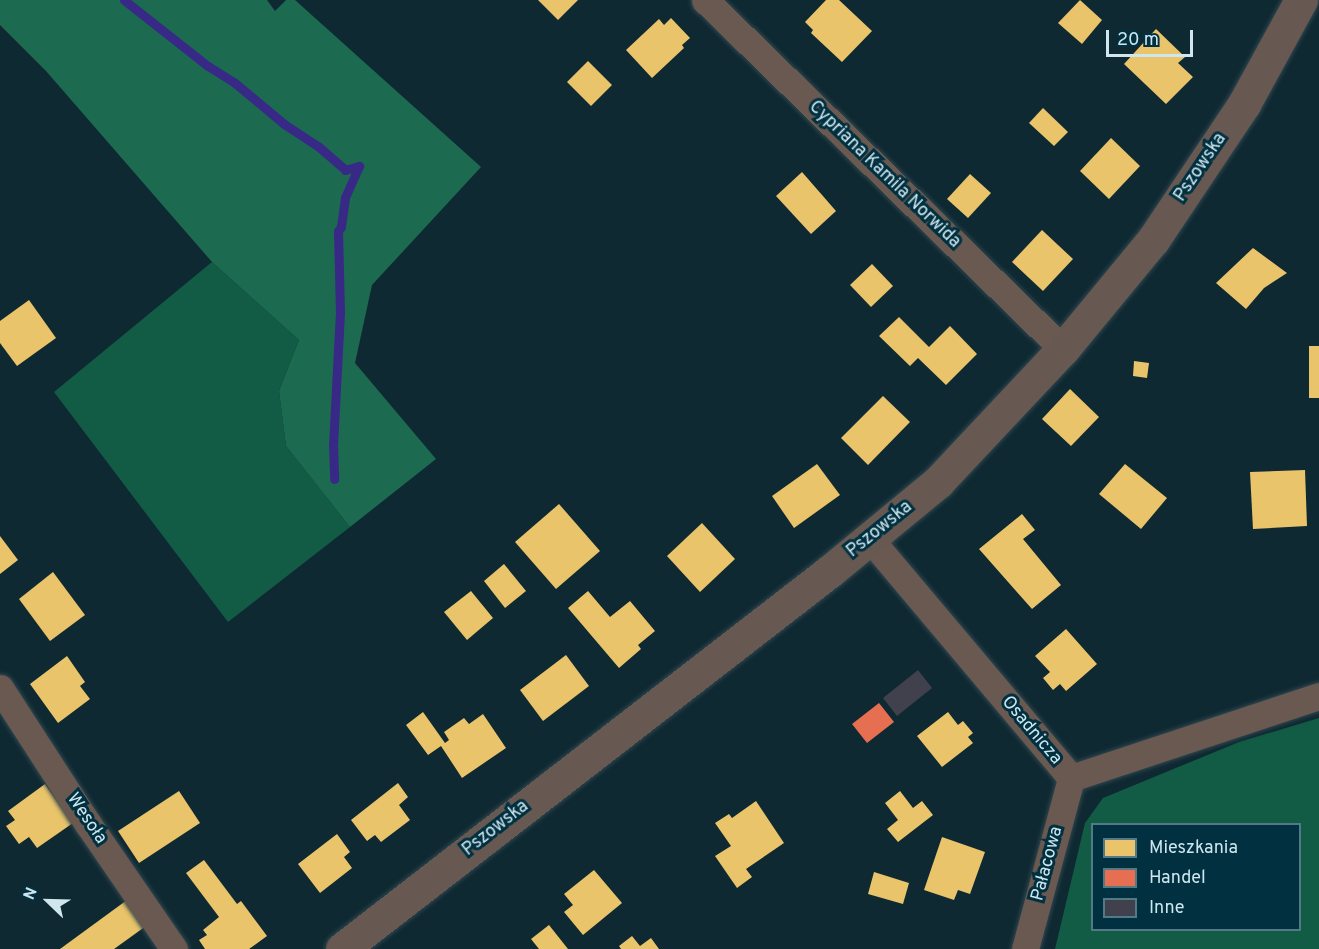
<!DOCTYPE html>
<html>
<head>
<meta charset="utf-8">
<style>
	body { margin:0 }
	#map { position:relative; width:1319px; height:949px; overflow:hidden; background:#0f2932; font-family:Overpass,sans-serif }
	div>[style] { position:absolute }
	.green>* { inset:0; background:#125b44 }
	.forest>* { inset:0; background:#1c6a50 }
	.homes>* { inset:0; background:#e9c46a }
	.shops>* { inset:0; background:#e76f51 }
	.stream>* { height:9px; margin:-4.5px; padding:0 4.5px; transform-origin:4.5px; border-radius:4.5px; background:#382987 }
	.building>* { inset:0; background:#41404d }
	.roads { filter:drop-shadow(0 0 2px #30464e) drop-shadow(0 0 2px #30464e) }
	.minor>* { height:27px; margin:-13.5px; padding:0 13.5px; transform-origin:13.5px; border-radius:13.5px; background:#695951 }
	.secondary>* { height:33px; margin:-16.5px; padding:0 16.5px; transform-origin:16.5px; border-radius:16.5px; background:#675952 }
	span { translate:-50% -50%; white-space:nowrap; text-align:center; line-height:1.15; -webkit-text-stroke:6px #013140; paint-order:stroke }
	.street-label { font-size:18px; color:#cfe6ef }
	.legend { position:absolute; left:1091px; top:823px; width:210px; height:108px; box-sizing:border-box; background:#013140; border:2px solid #537986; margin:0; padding:8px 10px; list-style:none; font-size:18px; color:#cfe6ef }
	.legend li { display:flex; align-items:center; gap:12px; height:30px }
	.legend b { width:30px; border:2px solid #537986 }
	.north { position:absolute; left:18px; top:871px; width:60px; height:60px; -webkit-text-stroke:4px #013140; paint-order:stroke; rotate:293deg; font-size:16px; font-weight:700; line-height:24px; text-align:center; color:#cfe6ef }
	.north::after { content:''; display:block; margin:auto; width:21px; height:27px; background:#cfe6ef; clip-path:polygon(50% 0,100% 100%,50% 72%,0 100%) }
	.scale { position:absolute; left:1106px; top:30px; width:87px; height:27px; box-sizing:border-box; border:3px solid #cfe6ef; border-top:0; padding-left:8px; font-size:18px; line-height:21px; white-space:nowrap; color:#cfe6ef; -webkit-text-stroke:4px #013140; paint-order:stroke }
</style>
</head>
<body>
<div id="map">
	<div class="green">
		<i style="clip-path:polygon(212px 262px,299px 340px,279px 391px,286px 446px,350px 527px,228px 622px,54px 392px)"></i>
		<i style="clip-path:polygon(evenodd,1319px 718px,1319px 949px,1055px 949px,1085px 823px,1103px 798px,1239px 742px,1319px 718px,1092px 824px,1300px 824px,1300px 930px,1092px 930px,1092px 824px)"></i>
	</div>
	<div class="forest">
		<i style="clip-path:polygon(0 0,267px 0,275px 11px,286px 0,295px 0,481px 167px,372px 285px,355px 363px,436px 459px,350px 527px,286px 446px,279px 391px,299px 340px,212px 262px,46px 71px,0 25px)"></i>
	</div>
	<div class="homes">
		<i style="clip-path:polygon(538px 0,578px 0,558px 20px)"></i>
		<i style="clip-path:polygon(826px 0,839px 0,872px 31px,842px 62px,811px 33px,813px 30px,805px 22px)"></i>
		<i style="clip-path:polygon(1080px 0,1102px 20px,1082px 44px,1058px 23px)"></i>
		<i style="clip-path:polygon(671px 18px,690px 38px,682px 45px,684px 48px,652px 78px,626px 50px,659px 19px,664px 25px)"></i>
		<i style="clip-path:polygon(1156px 29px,1185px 57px,1178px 63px,1193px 77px,1166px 104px,1124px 64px)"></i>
		<i style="clip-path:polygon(588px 61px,612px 85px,591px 106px,567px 82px)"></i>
		<i style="clip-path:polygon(1043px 108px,1068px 132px,1054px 146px,1029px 123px)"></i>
		<i style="clip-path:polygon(1111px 138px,1140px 166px,1109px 199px,1080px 171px)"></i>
		<i style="clip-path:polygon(802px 172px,836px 211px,811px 234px,776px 196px)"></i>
		<i style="clip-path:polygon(970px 174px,991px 193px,968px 218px,947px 199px)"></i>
		<i style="clip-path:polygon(1042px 230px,1073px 259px,1043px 291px,1012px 262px)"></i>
		<i style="clip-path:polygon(1253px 248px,1287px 273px,1264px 288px,1246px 309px,1216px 283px)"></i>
		<i style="clip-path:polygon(872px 264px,893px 286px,871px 307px,850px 285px)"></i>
		<i style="clip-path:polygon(29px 300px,56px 338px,17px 366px,0 343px,0 321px)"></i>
		<i style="clip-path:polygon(899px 317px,929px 347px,950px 326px,977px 354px,946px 385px,918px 358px,910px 366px,879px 336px)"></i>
		<i style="clip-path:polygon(1309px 346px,1319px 346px,1319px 398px,1309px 398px)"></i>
		<i style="clip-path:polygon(1134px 361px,1149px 363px,1147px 378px,1133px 376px)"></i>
		<i style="clip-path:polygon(1070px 389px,1099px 417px,1071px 446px,1042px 419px)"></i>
		<i style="clip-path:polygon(883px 396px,910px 422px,868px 465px,841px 438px)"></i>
		<i style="clip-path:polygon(817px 464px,840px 495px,794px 528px,772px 496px)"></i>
		<i style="clip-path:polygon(1125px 464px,1167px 498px,1141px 529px,1099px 494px)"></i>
		<i style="clip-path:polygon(1305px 470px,1307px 526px,1253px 529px,1250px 472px)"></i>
		<i style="clip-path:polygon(559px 504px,600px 551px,556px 589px,515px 542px)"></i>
		<i style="clip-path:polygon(1022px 514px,1035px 530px,1023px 539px,1061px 585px,1032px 609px,979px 549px)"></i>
		<i style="clip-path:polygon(702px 523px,735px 559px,700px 592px,667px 556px)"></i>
		<i style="clip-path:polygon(0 536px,18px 560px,0 574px)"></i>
		<i style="clip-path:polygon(504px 564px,526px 591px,505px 608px,484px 581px)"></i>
		<i style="clip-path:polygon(53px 572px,85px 615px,50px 641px,19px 599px)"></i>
		<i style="clip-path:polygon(471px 591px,493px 618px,467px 640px,444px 612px)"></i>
		<i style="clip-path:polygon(588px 591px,610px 617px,630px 601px,655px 631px,638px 645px,641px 649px,619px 668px,568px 608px)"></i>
		<i style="clip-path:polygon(1066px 629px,1097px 664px,1066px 691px,1060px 684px,1053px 690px,1043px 678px,1050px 672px,1035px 656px)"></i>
		<i style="clip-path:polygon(566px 655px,589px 686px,543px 721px,520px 690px)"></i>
		<i style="clip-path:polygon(67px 656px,85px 682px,80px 686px,90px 699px,58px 723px,30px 684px)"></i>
		<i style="clip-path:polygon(423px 712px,445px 743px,449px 740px,444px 732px,464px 718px,469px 724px,483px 714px,506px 748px,462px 778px,441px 746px,428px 755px,406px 725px)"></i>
		<i style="clip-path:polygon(948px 712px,958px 725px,963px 721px,973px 733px,968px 737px,973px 743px,942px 767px,917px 736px)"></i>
		<i style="clip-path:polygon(398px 783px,408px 797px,399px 805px,410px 820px,381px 842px,375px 835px,367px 841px,351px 820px)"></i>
		<i style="clip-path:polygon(45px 784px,73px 823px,37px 848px,29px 837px,19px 844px,6px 826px,15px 820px,8px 811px)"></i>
		<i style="clip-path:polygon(179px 791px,200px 823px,139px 863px,118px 831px)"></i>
		<i style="clip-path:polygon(900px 791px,913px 808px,922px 801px,933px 815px,898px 842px,887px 829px,898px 820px,885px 803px)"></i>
		<i style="clip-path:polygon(756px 801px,784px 843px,746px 869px,752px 877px,737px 888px,715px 856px,731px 846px,715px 823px,729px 814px,732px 818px)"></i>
		<i style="clip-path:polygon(337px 834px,350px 852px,344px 857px,352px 868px,320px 893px,298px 864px)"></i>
		<i style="clip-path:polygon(942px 837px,985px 852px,970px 894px,958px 890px,954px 900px,924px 890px)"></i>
		<i style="clip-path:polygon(204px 860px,237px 904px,241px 901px,267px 936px,249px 949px,205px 949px,199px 940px,207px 935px,203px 930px,219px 917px,186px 873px)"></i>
		<i style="clip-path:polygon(594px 870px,622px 903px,583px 935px,564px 912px,573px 905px,564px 894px)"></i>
		<i style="clip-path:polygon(874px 872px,909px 883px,903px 904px,868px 894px)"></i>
		<i style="clip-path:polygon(127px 900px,146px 926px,114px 949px,60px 949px)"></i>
		<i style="clip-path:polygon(549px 925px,568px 949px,539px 949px,531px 939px)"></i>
		<i style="clip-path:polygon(632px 936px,640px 946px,651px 938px,659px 949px,621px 949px,619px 946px)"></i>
	</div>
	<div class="shops">
		<i style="clip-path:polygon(879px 703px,894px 722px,867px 743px,852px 724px)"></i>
	</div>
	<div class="stream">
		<i style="left:124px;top:0;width:107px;rotate:38.2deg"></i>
		<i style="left:208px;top:66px;width:32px;rotate:32deg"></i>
		<i style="left:235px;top:83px;width:64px;rotate:39.9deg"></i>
		<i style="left:284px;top:124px;width:42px;rotate:33.3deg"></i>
		<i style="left:319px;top:147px;width:35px;rotate:41deg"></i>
		<i style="left:345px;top:170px;width:15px;rotate:-16deg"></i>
		<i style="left:359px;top:166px;width:35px;rotate:114deg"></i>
		<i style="left:345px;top:198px;width:29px;rotate:98deg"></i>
		<i style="left:341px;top:227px;width:5px;rotate:127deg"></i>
		<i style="left:338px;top:231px;width:81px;rotate:88.6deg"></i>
		<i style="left:340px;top:312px;width:132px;rotate:93deg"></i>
		<i style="left:333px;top:444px;width:35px;rotate:88deg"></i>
	</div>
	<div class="building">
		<i style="clip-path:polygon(918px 670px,932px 688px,897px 716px,883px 698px)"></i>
	</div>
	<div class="roads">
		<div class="minor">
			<i style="left:705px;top:0;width:500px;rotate:44.3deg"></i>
			<i style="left:870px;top:539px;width:312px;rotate:49.9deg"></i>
			<i style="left:0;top:688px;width:162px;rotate:57.1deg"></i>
			<i style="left:88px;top:824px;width:152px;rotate:55.5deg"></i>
			<i style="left:1071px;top:778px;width:261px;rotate:-18.3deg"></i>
			<i style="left:1025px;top:949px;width:177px;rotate:-74.9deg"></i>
		</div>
		<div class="secondary">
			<i style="left:342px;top:949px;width:617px;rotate:-37.76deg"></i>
			<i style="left:830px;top:571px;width:140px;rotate:-39.5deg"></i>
			<i style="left:938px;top:482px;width:183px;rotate:-46.8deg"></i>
			<i style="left:1063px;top:349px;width:141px;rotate:-50.5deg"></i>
			<i style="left:1153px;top:240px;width:164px;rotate:-56.2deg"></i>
			<i style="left:1244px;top:104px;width:119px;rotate:-61.3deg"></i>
		</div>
	</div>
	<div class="street-label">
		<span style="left:1201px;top:168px;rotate:-56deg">Pszowska</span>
		<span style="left:884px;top:175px;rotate:44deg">Cypriana Kamila Norwida</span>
		<span style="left:880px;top:530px;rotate:-39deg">Pszowska</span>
		<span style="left:1031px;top:731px;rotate:50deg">Osadnicza</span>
		<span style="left:86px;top:819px;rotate:56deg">Wesoła</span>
		<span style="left:496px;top:829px;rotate:-38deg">Pszowska</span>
		<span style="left:1048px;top:864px;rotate:-75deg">Pałacowa</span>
	</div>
	<ul class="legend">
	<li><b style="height:16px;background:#e9c46a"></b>Mieszkania</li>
	<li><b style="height:16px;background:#e76f51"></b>Handel</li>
	<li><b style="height:16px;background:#41404d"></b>Inne</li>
	</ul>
	<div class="north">N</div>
	<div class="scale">20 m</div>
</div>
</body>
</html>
